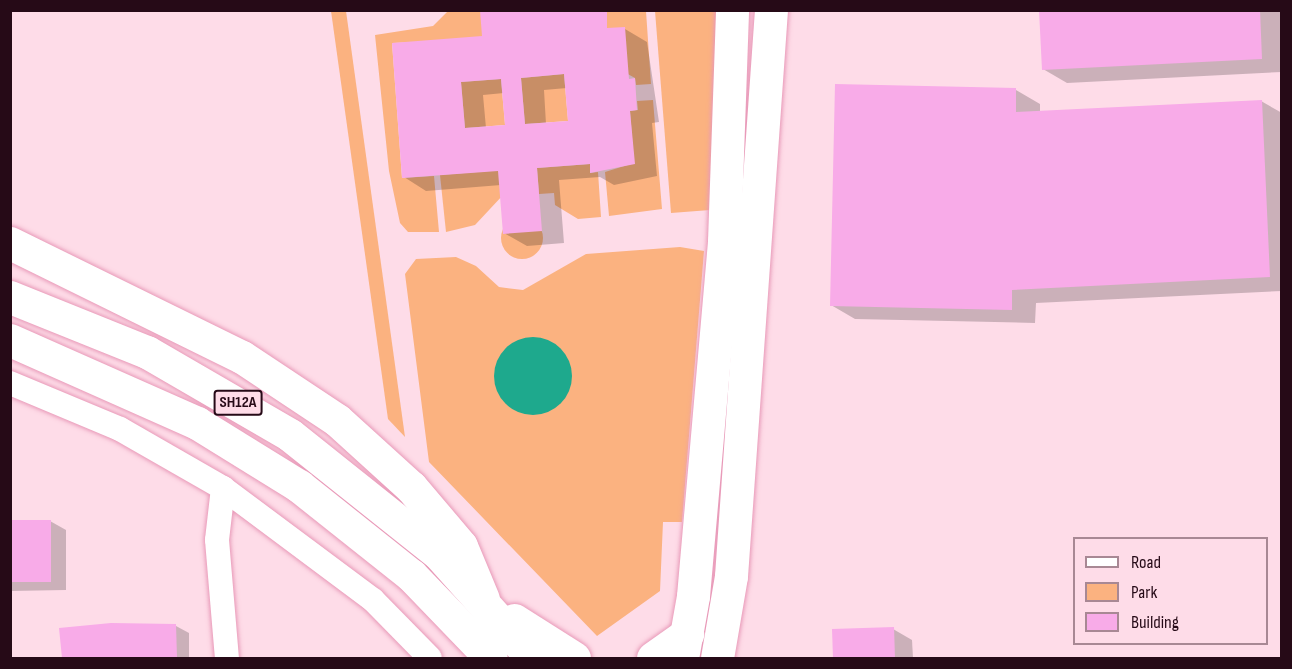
<!DOCTYPE html>
<html>
<head>
<meta charset="utf-8">
<style>
	body { margin:0 }
	#map { position:relative; width:1292px; height:669px; overflow:hidden; background:#fedce8; font-family:"Sofia Sans Condensed",sans-serif }
	div>[style] { position:absolute }
	.green>* { inset:0; background:#fbb280 }
	.round { border-radius:50% }
	.water>* { inset:0; background:#1ea98d }
	.shadow>* { inset:0; background:#0003 }
	.building>* { inset:0; background:#f8abe8 }
	.roads { filter:drop-shadow(0 0 2px #e899b8) drop-shadow(0 0 2px #e899b8) }
	.street>* { height:24px; margin:-12px; padding:0 12px; transform-origin:12px; border-radius:12px; background:#fff }
	.secondary>* { height:33px; margin:-16.5px; padding:0 16.5px; transform-origin:16.5px; border-radius:16.5px; background:#fff }
	.primary>* { height:33px; margin:-16.5px; padding:0 16.5px; transform-origin:16.5px; border-radius:16.5px; background:#fff }
	span { translate:-50% -50%; white-space:nowrap; text-align:center; line-height:1.15; -webkit-text-stroke:5px #fedce8; paint-order:stroke }
	.shield-label span { padding:2px 4px; background:#fedce8; border:2px solid; border-radius:4px; -webkit-text-stroke-width:0 }
	.shield-label { font-size:16px; color:#260a17; font-weight:700 }
	.frame { position:absolute; inset:0; border:12px solid #260a17; pointer-events:none }
	.legend { position:absolute; left:1073px; top:537px; width:195px; height:108px; box-sizing:border-box; background:#fedce8; border:2px solid #a88894; margin:0; padding:8px 10px; list-style:none; font-size:18px; color:#260a17 }
	.legend li { display:flex; align-items:center; gap:12px; height:30px }
	.legend b { width:30px; border:2px solid #a88894 }
</style>
</head>
<body>
<div id="map">
	<div class="green">
		<i style="clip-path:polygon(480px 10px,494px 39px,392px 43px,402px 178px,434px 176px,439px 232px,408px 232px,400px 223px,389px 171px,375px 35px,433px 26px,448px 11px)"></i>
		<i style="clip-path:polygon(533px 10px,646px 11px,651px 84px,636px 85px,635px 78px,553px 33px)"></i>
		<i style="clip-path:polygon(331px 11px,346px 11px,405px 437px,388px 419px)"></i>
		<i style="clip-path:polygon(655px 11px,718px 11px,710px 210px,671px 213px)"></i>
		<i style="clip-path:polygon(564px 74px,568px 121px,525px 124px,521px 78px)"></i>
		<i style="clip-path:polygon(501px 79px,505px 125px,465px 128px,461px 82px)"></i>
		<i style="clip-path:polygon(653px 100px,662px 209px,609px 216px,605px 172px,634px 163px,630px 111px,638px 110px,637px 101px)"></i>
		<i style="clip-path:polygon(590px 164px,590px 173px,598px 172px,601px 217px,578px 219px,555px 205px,554px 193px,539px 194px,537px 168px)"></i>
		<i style="clip-path:polygon(502px 170px,504px 194px,475px 225px,446px 232px,440px 175px)"></i>
		<i class="round" style="left:501px;top:217px;width:42px;height:42px"></i>
		<i style="clip-path:polygon(680px 247px,704px 251px,682px 522px,663px 522px,660px 591px,597px 636px,429px 462px,405px 274px,416px 259px,456px 257px,476px 266px,499px 287px,523px 290px,586px 254px)"></i>
	</div>
	<div class="water">
		<i class="round" style="left:494px;top:337px;width:78px;height:78px"></i>
	</div>
	<div class="shadow">
		<i style="clip-path:polygon(evenodd,443px 10px,559px 10px,561px 34px,625px 29px,647px 42px,659px 122px,652px 123px,657px 176px,614px 185px,600px 177px,559px 180px,564px 243px,527px 246px,504px 233px,501px 185px,426px 191px,404px 177px,483px 37px,482px 11px,443px 10px,567px 88px,569px 122px,546px 124px,544px 90px,567px 88px,443px 10px,504px 93px,507px 127px,486px 128px,483px 95px,504px 93px)"></i>
		<i style="clip-path:polygon(1040px 10px,1282px 10px,1282px 72px,1067px 83px,1043px 69px)"></i>
		<i style="clip-path:polygon(1016px 90px,1040px 104px,1040px 112px,1261px 101px,1282px 113px,1282px 291px,1036px 303px,1035px 323px,855px 319px,831px 305px)"></i>
		<i style="clip-path:polygon(10px 521px,50px 521px,66px 530px,66px 590px,10px 591px)"></i>
		<i style="clip-path:polygon(176px 626px,189px 633px,189px 658px,63px 658px,61px 630px)"></i>
		<i style="clip-path:polygon(893px 629px,912px 640px,913px 658px,834px 658px,834px 631px)"></i>
	</div>
	<div class="building">
		<i style="clip-path:polygon(evenodd,480px 10px,607px 10px,607px 28px,625px 27px,629px 79px,635px 78px,637px 110px,630px 111px,635px 164px,590px 173px,590px 164px,537px 168px,542px 231px,503px 234px,498px 171px,402px 178px,392px 43px,482px 36px,480px 10px,564px 74px,568px 121px,525px 124px,521px 78px,564px 74px,480px 10px,501px 79px,505px 125px,465px 128px,461px 82px,501px 79px)"></i>
		<i style="clip-path:polygon(1039px 10px,1260px 10px,1262px 59px,1042px 70px)"></i>
		<i style="clip-path:polygon(835px 84px,1016px 88px,1016px 112px,1262px 100px,1270px 277px,1012px 290px,1012px 310px,830px 306px)"></i>
		<i style="clip-path:polygon(10px 520px,51px 520px,51px 582px,10px 582px)"></i>
		<i style="clip-path:polygon(111px 623px,176px 624px,177px 658px,62px 658px,59px 628px)"></i>
		<i style="clip-path:polygon(894px 627px,895px 658px,833px 658px,832px 629px)"></i>
	</div>
	<div class="roads">
		<div class="street">
			<i style="left:10px;top:383px;width:119px;rotate:22.7deg"></i>
			<i style="left:120px;top:429px;width:119px;rotate:29.8deg"></i>
			<i style="left:223px;top:488px;width:187px;rotate:36.7deg"></i>
			<i style="left:373px;top:600px;width:81px;rotate:45.5deg"></i>
			<i style="left:223px;top:488px;width:52px;rotate:96.6deg"></i>
			<i style="left:217px;top:540px;width:118px;rotate:85.2deg"></i>
		</div>
		<div class="secondary">
			<i style="left:10px;top:243px;width:258px;rotate:26.2deg"></i>
			<i style="left:242px;top:357px;width:114px;rotate:33.6deg"></i>
			<i style="left:337px;top:420px;width:100px;rotate:42.2deg"></i>
			<i style="left:411px;top:487px;width:77px;rotate:49.7deg"></i>
			<i style="left:461px;top:546px;width:57px;rotate:67.5deg"></i>
			<i style="left:682px;top:658px;width:63px;rotate:-79.9deg"></i>
			<i style="left:693px;top:596px;width:356px;rotate:-85deg"></i>
			<i style="left:724px;top:241px;width:231px;rotate:-88deg"></i>
			<i style="left:717px;top:658px;width:83px;rotate:-80.3deg"></i>
			<i style="left:731px;top:576px;width:567px;rotate:-85.96deg"></i>
		</div>
		<div class="primary">
			<i style="left:10px;top:297px;width:148px;rotate:21.9deg"></i>
			<i style="left:147px;top:352px;width:165px;rotate:30.1deg"></i>
			<i style="left:290px;top:435px;width:191px;rotate:38.6deg"></i>
			<i style="left:439px;top:554px;width:140px;rotate:48.2deg"></i>
			<i style="left:10px;top:340px;width:205px;rotate:23.9deg"></i>
			<i style="left:197px;top:423px;width:120px;rotate:31.7deg"></i>
			<i style="left:299px;top:486px;width:143px;rotate:38.5deg"></i>
			<i style="left:411px;top:575px;width:115px;rotate:46.1deg"></i>
			<i style="left:514px;top:620px;width:71px;rotate:32.3deg"></i>
			<i style="left:653px;top:658px;width:42px;rotate:-35.2deg"></i>
		</div>
	</div>
	<div class="shield-label">
		<span style="left:238px;top:403px">SH12A</span>
	</div>
	<div class="frame"></div>
	<ul class="legend">
	<li><b style="height:8px;background:#fff"></b>Road</li>
	<li><b style="height:16px;background:#fbb280"></b>Park</li>
	<li><b style="height:16px;background:#f8abe8"></b>Building</li>
	</ul>
</div>
</body>
</html>
